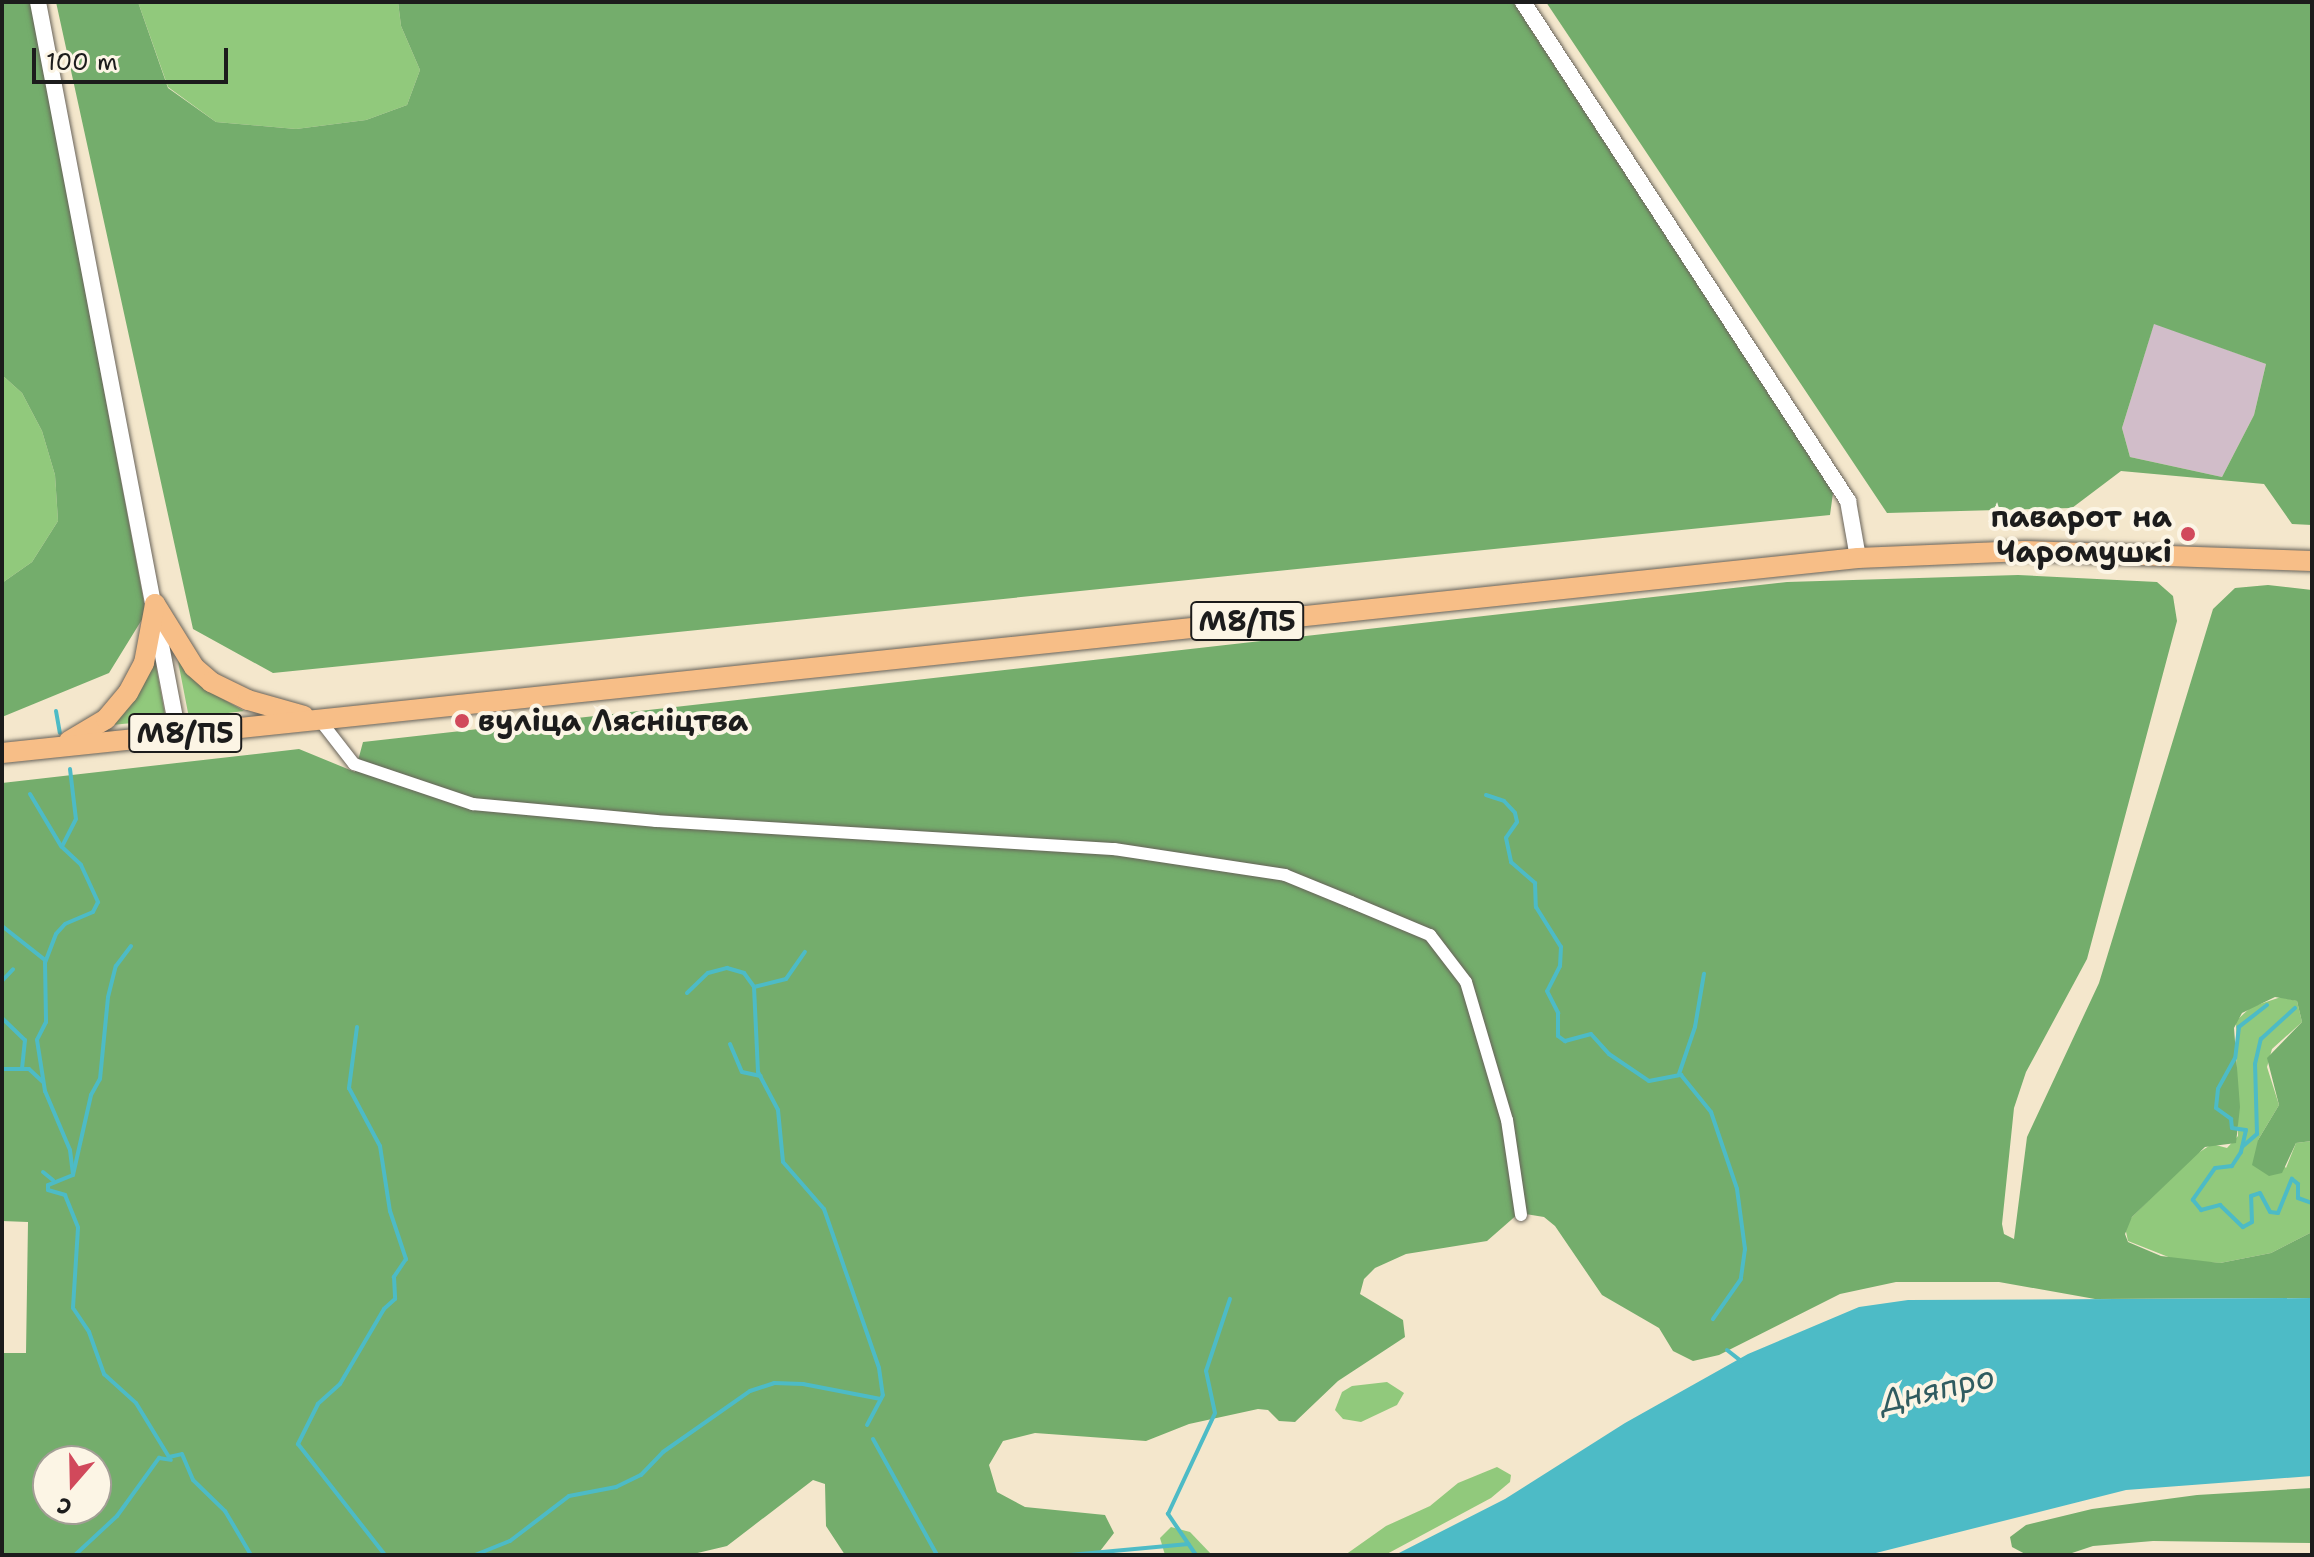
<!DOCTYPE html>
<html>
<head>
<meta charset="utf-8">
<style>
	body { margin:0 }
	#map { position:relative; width:2314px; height:1557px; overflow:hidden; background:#f4e7cc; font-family:"Shantell Sans",sans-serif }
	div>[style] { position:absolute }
	.industrial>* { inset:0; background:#d1bdc9 }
	.green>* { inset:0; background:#91c97c }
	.forest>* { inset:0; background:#74ad6c }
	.water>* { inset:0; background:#4dbbc6 }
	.stream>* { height:4px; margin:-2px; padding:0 2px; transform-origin:2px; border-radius:2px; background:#4dbbc6 }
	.roads { filter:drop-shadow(0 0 2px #68635a) drop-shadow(0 0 2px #68635a) }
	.minor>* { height:12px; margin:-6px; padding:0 6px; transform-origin:6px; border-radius:6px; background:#fff }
	.tertiary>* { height:16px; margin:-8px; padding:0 8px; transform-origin:8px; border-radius:8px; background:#fff }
	.primary>* { height:20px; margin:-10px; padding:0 10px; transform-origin:10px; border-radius:10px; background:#f7be87 }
	.dots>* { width:22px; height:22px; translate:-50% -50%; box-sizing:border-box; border:4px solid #fcf5e5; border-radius:50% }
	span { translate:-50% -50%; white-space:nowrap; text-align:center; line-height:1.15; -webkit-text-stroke:8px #fcf5e5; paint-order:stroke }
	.shield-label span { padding:2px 6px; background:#fcf5e5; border:2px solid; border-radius:6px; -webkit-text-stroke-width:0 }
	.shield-label { font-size:28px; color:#1c1c1c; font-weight:700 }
	.poi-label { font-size:30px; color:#1c1c1c; font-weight:700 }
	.right { translate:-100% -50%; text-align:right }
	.left { translate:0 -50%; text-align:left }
	.water-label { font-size:32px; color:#305c60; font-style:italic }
	.frame { position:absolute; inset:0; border:4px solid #1c1c1c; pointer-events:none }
	.north { position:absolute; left:32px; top:1445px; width:80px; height:80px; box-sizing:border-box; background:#fcf5e5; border:2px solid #a29e95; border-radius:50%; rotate:200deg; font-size:22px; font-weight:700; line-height:32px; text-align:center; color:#1c1c1c }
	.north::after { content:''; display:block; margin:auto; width:28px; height:36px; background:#d1495b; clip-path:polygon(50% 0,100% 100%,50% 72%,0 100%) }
	.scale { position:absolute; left:32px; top:48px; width:196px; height:36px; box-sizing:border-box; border:4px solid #1c1c1c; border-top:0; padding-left:10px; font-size:24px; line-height:28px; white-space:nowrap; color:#1c1c1c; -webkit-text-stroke:6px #fcf5e5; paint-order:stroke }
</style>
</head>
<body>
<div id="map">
	<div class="industrial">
		<i style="clip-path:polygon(2154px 323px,2266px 364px,2254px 415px,2222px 477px,2130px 457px,2122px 428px)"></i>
	</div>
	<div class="green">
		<i style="clip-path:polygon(138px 2px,398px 2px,401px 26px,420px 70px,407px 105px,366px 120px,296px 129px,216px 122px,168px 87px)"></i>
		<i style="clip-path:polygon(2px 375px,22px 393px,42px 431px,55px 475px,58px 521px,32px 562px,2px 583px)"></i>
		<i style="clip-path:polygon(154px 655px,166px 720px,111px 725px)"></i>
		<i style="clip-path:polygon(178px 661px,207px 690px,244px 711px,189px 718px)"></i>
		<i style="clip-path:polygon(2281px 997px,2297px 1001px,2302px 1022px,2272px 1049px,2267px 1067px,2279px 1105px,2258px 1140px,2286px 1168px,2296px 1143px,2312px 1141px,2312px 1232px,2271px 1253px,2220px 1263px,2176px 1260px,2128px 1241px,2125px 1227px,2132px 1217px,2195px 1155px,2212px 1144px,2227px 1148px,2238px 1136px,2236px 1021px,2251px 1007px)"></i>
		<i style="clip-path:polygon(1387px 1382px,1404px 1393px,1397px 1405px,1361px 1422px,1343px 1419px,1335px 1410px,1342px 1392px,1352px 1386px)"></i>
		<i style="clip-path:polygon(1497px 1467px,1511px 1475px,1510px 1482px,1491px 1498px,1385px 1555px,1345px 1555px,1386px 1526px,1430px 1506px,1458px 1483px)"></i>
		<i style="clip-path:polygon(1171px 1527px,1190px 1532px,1212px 1555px,1165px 1555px,1160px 1538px)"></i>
	</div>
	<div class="forest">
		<i style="clip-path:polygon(2px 2px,31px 2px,146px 613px,109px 673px,2px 717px,2px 583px,32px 562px,58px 521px,55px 475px,42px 431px,22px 393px,2px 375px)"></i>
		<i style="clip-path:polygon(56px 2px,138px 2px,168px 88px,216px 122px,296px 129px,366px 120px,407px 105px,420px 70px,401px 26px,398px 2px,1513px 2px,1833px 493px,1830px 515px,273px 673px,193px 629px)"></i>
		<i style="clip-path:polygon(evenodd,1546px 2px,2312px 2px,2312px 525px,2292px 524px,2264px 484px,2121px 471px,2072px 508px,1887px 513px,1546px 2px,2154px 324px,2266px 364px,2254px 415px,2222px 477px,2130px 457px,2122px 428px,2154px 324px)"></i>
		<i style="clip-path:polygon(evenodd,2018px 575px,2157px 582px,2173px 596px,2177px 621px,2087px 959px,2026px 1072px,2014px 1108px,2002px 1224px,2004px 1234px,2014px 1239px,2027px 1137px,2099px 983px,2213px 609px,2235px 588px,2268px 585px,2312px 590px,2312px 1141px,2296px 1143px,2282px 1173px,2269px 1176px,2252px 1165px,2258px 1140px,2279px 1105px,2267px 1058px,2302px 1022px,2297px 1001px,2275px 997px,2242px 1013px,2234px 1028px,2240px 1107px,2236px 1143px,2205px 1147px,2132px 1217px,2125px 1234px,2128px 1242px,2161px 1256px,2220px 1263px,2271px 1253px,2312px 1232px,2312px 1298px,2095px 1299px,1999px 1282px,1896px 1282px,1840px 1294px,1719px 1355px,1693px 1361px,1673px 1351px,1659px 1328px,1602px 1295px,1555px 1226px,1544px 1217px,1519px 1213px,1487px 1241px,1406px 1254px,1375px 1268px,1364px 1279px,1360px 1294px,1403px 1320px,1405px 1337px,1338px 1381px,1295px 1422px,1279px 1421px,1268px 1410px,1258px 1409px,1189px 1424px,1146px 1441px,1035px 1433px,1003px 1441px,989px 1465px,997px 1492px,1025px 1507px,1105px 1515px,1114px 1533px,1097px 1555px,845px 1555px,826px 1526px,825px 1484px,813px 1480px,727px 1546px,689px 1555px,2px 1555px,2px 1353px,26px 1353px,28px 1222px,2px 1221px,2px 783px,299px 749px,355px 772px,363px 742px,1787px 582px,2018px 575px,48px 1461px,96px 1461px,96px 1509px,48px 1509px,48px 1461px)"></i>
		<i style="clip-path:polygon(2312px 1488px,2312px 1543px,2153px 1541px,2093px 1546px,2066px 1555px,2027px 1555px,2012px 1547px,2010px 1537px,2026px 1525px,2092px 1509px,2197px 1495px)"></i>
	</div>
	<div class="water">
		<i style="clip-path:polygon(2312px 1298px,2312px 1476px,2126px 1490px,1868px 1555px,1395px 1555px,1505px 1499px,1625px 1423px,1748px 1354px,1859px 1307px,1908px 1300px)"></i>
	</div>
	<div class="stream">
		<i style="left:56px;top:711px;width:22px;rotate:80deg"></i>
		<i style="left:70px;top:769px;width:50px;rotate:83.2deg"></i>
		<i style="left:76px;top:819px;width:31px;rotate:117deg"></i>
		<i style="left:62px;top:847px;width:26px;rotate:43deg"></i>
		<i style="left:81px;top:865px;width:41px;rotate:65.3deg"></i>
		<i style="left:98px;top:902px;width:11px;rotate:117deg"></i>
		<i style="left:93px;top:912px;width:30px;rotate:157deg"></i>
		<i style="left:65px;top:924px;width:13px;rotate:132deg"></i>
		<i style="left:56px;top:934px;width:30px;rotate:111deg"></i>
		<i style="left:45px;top:962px;width:60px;rotate:89deg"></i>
		<i style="left:46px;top:1022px;width:20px;rotate:117deg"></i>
		<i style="left:37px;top:1040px;width:52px;rotate:81.1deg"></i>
		<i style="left:45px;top:1091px;width:64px;rotate:67deg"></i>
		<i style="left:70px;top:1150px;width:25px;rotate:83deg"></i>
		<i style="left:73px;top:1175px;width:27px;rotate:158deg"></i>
		<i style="left:48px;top:1185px;width:5px;rotate:90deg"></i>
		<i style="left:48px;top:1190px;width:18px;rotate:16deg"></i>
		<i style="left:65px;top:1195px;width:35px;rotate:68deg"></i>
		<i style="left:78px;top:1228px;width:80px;rotate:93.6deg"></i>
		<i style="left:73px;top:1308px;width:29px;rotate:56deg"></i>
		<i style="left:89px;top:1332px;width:45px;rotate:70.3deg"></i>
		<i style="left:104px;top:1374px;width:43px;rotate:42.2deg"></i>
		<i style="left:136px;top:1403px;width:63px;rotate:58.6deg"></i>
		<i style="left:169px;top:1457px;width:13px;rotate:-13deg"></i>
		<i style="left:182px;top:1454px;width:28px;rotate:67deg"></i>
		<i style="left:193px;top:1480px;width:45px;rotate:44.1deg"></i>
		<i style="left:225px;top:1511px;width:51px;rotate:59.4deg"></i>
		<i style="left:30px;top:794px;width:61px;rotate:59.2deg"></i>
		<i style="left:1486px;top:795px;width:19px;rotate:18deg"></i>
		<i style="left:1504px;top:801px;width:16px;rotate:47deg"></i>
		<i style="left:1515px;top:813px;width:9px;rotate:77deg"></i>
		<i style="left:1517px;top:822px;width:19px;rotate:125deg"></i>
		<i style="left:1506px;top:838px;width:25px;rotate:78deg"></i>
		<i style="left:1511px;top:862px;width:32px;rotate:41deg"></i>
		<i style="left:1535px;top:883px;width:24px;rotate:88deg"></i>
		<i style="left:1536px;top:907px;width:47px;rotate:58deg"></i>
		<i style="left:1561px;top:947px;width:19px;rotate:93deg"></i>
		<i style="left:1560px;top:966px;width:28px;rotate:117deg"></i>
		<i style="left:1547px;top:991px;width:25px;rotate:63deg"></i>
		<i style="left:1558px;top:1013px;width:23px;rotate:90deg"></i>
		<i style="left:1558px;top:1036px;width:9px;rotate:36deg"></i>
		<i style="left:1565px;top:1041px;width:27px;rotate:-15deg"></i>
		<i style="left:1591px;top:1034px;width:27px;rotate:48deg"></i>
		<i style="left:1609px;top:1054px;width:48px;rotate:34deg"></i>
		<i style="left:1649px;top:1081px;width:33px;rotate:-11deg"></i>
		<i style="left:1681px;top:1075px;width:48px;rotate:51deg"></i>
		<i style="left:1711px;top:1112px;width:81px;rotate:71.3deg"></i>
		<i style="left:1737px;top:1189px;width:61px;rotate:82.4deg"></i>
		<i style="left:1745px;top:1249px;width:30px;rotate:98deg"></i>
		<i style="left:1741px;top:1279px;width:49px;rotate:125deg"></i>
		<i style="left:2px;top:926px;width:55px;rotate:38.3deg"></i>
		<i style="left:2px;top:981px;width:16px;rotate:-47deg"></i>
		<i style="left:754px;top:987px;width:33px;rotate:-14deg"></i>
		<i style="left:786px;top:979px;width:33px;rotate:-55deg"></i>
		<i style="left:687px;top:993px;width:29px;rotate:-44deg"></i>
		<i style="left:708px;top:973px;width:20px;rotate:-15deg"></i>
		<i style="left:727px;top:968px;width:18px;rotate:16deg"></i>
		<i style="left:744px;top:973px;width:17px;rotate:54deg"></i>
		<i style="left:754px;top:987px;width:85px;rotate:87.3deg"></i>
		<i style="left:758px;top:1072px;width:43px;rotate:62.2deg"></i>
		<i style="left:778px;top:1110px;width:52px;rotate:84.5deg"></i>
		<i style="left:783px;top:1162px;width:62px;rotate:48.9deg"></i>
		<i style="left:824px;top:1209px;width:168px;rotate:70.9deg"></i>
		<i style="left:879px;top:1368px;width:27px;rotate:82deg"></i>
		<i style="left:883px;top:1395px;width:34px;rotate:118deg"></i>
		<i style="left:2267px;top:1005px;width:36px;rotate:142deg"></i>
		<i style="left:2239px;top:1027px;width:31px;rotate:97deg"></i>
		<i style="left:2235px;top:1058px;width:35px;rotate:119deg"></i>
		<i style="left:2218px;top:1089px;width:19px;rotate:96deg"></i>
		<i style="left:2216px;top:1108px;width:19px;rotate:36deg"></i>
		<i style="left:2231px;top:1119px;width:9px;rotate:84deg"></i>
		<i style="left:2232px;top:1128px;width:14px;rotate:8deg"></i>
		<i style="left:2246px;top:1130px;width:23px;rotate:103deg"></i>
		<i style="left:2241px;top:1152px;width:17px;rotate:123deg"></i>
		<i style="left:2232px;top:1166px;width:17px;rotate:173deg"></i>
		<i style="left:2215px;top:1168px;width:39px;rotate:125deg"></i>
		<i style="left:2193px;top:1200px;width:13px;rotate:51deg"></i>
		<i style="left:2201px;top:1210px;width:20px;rotate:-15deg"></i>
		<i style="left:2220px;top:1205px;width:32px;rotate:44deg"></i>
		<i style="left:2243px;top:1227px;width:10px;rotate:-29deg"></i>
		<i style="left:2252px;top:1222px;width:26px;rotate:-92deg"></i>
		<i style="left:2251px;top:1196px;width:9px;rotate:-18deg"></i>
		<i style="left:2260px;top:1193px;width:21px;rotate:62deg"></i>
		<i style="left:2270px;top:1212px;width:8px;rotate:7deg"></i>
		<i style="left:2278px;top:1213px;width:37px;rotate:-68deg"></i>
		<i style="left:2292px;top:1179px;width:8px;rotate:40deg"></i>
		<i style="left:2298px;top:1184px;width:14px;rotate:90deg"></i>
		<i style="left:2298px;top:1198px;width:15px;rotate:20deg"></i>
		<i style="left:2px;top:1018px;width:32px;rotate:44deg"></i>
		<i style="left:25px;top:1040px;width:29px;rotate:96deg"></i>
		<i style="left:357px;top:1027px;width:62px;rotate:97.5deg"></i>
		<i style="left:349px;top:1088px;width:66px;rotate:61.9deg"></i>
		<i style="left:380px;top:1146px;width:66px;rotate:81.3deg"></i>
		<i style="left:390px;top:1211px;width:51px;rotate:71.6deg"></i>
		<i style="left:406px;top:1259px;width:22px;rotate:124deg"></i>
		<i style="left:394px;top:1277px;width:22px;rotate:87deg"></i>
		<i style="left:395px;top:1299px;width:15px;rotate:138deg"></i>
		<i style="left:384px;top:1309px;width:87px;rotate:120.4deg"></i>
		<i style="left:340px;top:1384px;width:30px;rotate:138deg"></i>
		<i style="left:318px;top:1404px;width:45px;rotate:116.6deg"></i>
		<i style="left:298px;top:1444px;width:141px;rotate:51.9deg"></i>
		<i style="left:730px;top:1044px;width:30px;rotate:67deg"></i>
		<i style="left:742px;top:1072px;width:19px;rotate:12deg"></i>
		<i style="left:2px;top:1069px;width:27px"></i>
		<i style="left:29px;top:1069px;width:18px;rotate:43deg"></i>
		<i style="left:1679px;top:1074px;width:50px;rotate:-71.2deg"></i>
		<i style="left:1695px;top:1027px;width:54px;rotate:-80.4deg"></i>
		<i style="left:2242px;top:1147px;width:20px;rotate:-41deg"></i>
		<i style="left:2257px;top:1134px;width:70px;rotate:-91.6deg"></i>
		<i style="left:2255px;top:1064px;width:26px;rotate:-77deg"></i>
		<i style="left:2261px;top:1039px;width:46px;rotate:-42.4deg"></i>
		<i style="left:43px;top:1172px;width:13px;rotate:39deg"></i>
		<i style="left:73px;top:1175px;width:82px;rotate:-77.3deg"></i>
		<i style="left:91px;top:1095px;width:18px;rotate:-61deg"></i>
		<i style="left:100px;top:1079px;width:82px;rotate:-84.4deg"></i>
		<i style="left:108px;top:997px;width:32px;rotate:-76deg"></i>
		<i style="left:116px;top:966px;width:25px;rotate:-53deg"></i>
		<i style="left:1727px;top:1350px;width:18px;rotate:38deg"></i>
		<i style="left:873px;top:1439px;width:132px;rotate:61.1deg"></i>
		<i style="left:75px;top:1555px;width:57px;rotate:-42.9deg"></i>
		<i style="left:117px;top:1516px;width:72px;rotate:-54.1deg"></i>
		<i style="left:159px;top:1458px;width:12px;rotate:9deg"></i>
		<i style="left:475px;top:1555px;width:38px;rotate:-22deg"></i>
		<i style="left:510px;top:1541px;width:74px;rotate:-37.3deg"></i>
		<i style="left:569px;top:1496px;width:48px;rotate:-10.8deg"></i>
		<i style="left:616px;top:1487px;width:28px;rotate:-26deg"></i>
		<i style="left:641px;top:1475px;width:32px;rotate:-46deg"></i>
		<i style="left:663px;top:1452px;width:106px;rotate:-35deg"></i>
		<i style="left:750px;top:1391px;width:25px;rotate:-18deg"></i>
		<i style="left:774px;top:1383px;width:29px;rotate:2deg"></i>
		<i style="left:803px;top:1384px;width:79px;rotate:10.9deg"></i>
		<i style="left:1003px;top:1555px;width:65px"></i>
		<i style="left:1070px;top:1555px;width:119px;rotate:-5.3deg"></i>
		<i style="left:1196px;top:1555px;width:50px;rotate:-124.3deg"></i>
		<i style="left:1168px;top:1514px;width:111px;rotate:-65deg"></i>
		<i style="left:1215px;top:1413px;width:43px;rotate:-102.1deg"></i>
		<i style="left:1206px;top:1371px;width:76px;rotate:-71.6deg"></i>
	</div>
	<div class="roads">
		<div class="minor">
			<i style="left:319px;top:719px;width:57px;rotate:52.1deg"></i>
			<i style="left:354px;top:764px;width:126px;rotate:18.6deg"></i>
			<i style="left:473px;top:804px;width:184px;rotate:5.3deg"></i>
			<i style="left:656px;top:821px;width:459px;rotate:3.5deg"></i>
			<i style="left:1114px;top:849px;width:173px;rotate:8.6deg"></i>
			<i style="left:1285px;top:875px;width:71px;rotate:22.2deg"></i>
			<i style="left:1351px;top:902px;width:86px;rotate:22.7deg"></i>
			<i style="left:1430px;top:935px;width:59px;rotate:52.5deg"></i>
			<i style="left:1466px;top:982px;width:144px;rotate:73.5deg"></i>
			<i style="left:1507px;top:1120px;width:96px;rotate:81.6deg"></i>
		</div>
		<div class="tertiary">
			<i style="left:38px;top:2px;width:745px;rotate:79.17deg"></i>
			<i style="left:1523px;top:2px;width:596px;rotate:56.92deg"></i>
			<i style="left:1848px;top:501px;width:58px;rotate:80deg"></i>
		</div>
		<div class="primary">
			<i style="left:155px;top:604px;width:74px;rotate:58.2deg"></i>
			<i style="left:194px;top:667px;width:23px;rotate:41deg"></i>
			<i style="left:211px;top:682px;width:41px;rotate:25.9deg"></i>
			<i style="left:248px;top:700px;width:58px;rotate:15.9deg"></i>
			<i style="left:69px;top:741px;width:43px;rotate:-30.7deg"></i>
			<i style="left:106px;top:719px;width:34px;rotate:-50deg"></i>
			<i style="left:128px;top:693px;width:34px;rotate:-62deg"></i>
			<i style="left:144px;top:663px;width:60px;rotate:-79.4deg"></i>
			<i style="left:2px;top:753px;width:1866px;rotate:-6deg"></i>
			<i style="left:1858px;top:558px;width:167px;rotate:-2.4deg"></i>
			<i style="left:2025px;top:551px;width:287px;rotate:2deg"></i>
		</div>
	</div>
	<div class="dots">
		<i style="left:2188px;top:534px;background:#d1495b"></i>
		<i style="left:462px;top:721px;background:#d1495b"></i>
	</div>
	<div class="shield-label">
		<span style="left:1247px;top:621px">М8/П5</span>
		<span style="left:185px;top:733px">М8/П5</span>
	</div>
	<div class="poi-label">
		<span class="right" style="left:2172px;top:534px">паварот на<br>Чаромушкі</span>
		<span class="left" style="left:478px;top:721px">вуліца Лясніцтва</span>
	</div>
	<div class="water-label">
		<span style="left:1937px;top:1389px;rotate:-13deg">Дняпро</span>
	</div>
	<div class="frame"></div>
	<div class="north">С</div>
	<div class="scale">100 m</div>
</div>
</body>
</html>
